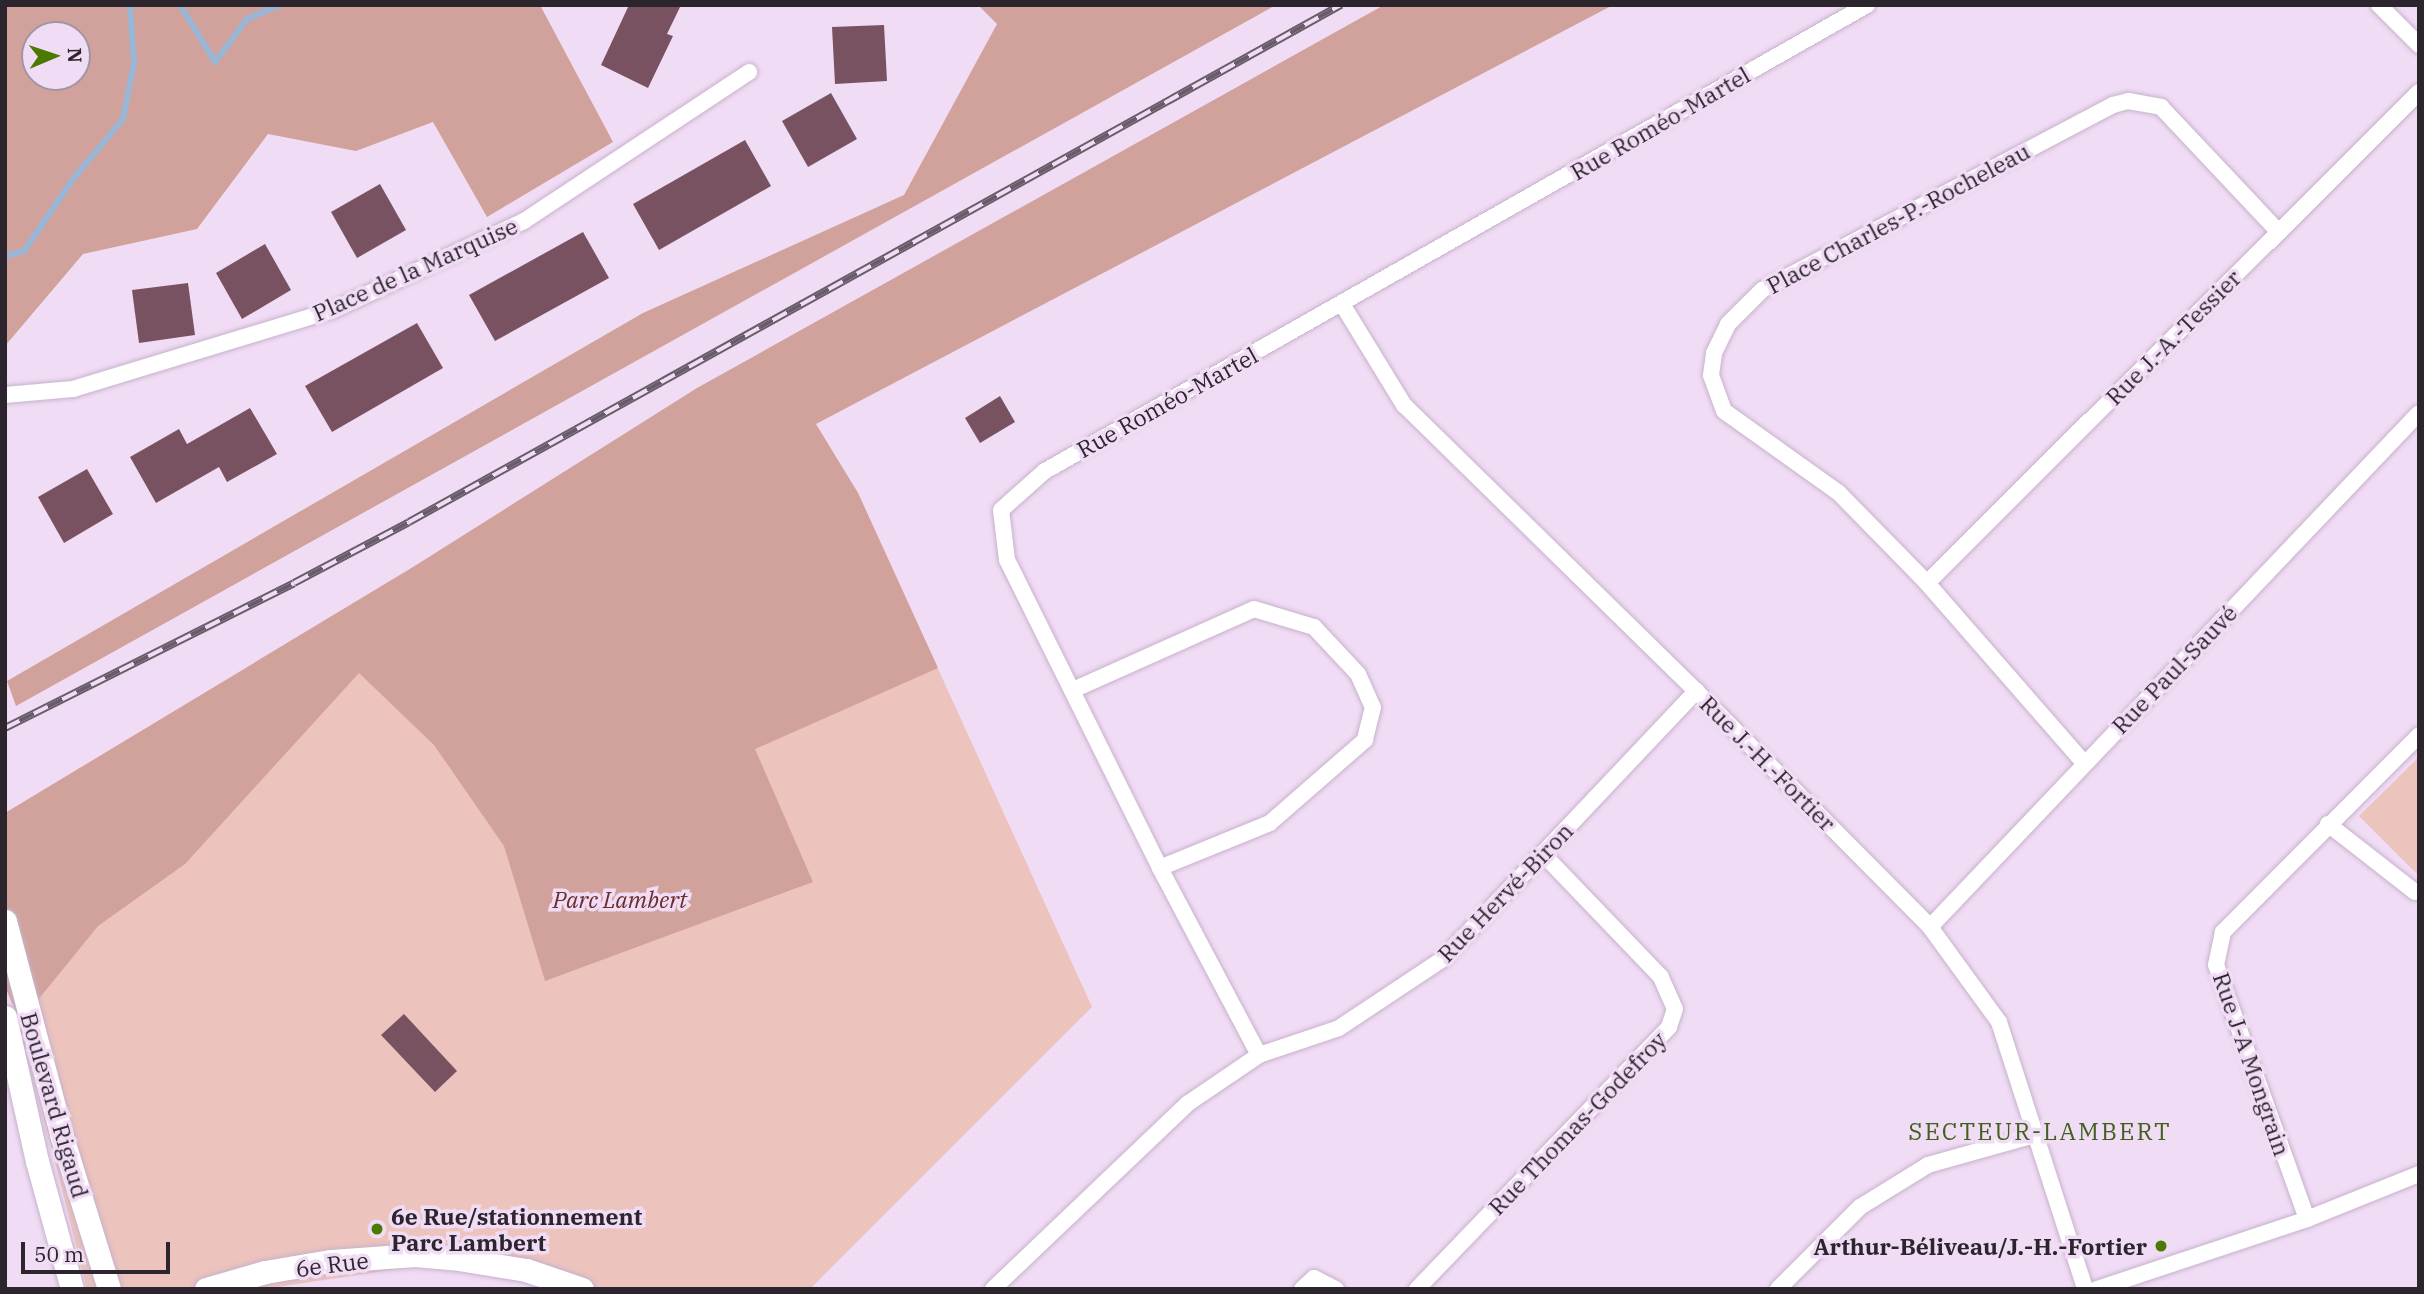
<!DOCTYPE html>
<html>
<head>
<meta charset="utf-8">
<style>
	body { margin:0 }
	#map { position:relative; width:2424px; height:1294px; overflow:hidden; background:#f1dcf5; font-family:"IBM Plex Serif",serif }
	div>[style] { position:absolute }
	.green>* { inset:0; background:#ecc3bd }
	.forest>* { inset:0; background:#d1a29b }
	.stream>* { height:6px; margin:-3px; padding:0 3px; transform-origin:3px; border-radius:3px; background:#9ab6d7 }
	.building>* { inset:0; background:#795261 }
	.roads { filter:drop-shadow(0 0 2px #c6b2ca) drop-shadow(0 0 2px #c6b2ca) }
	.street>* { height:16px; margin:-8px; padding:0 8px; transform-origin:8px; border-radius:8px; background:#fff }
	.secondary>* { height:23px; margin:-11.5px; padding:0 11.5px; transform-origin:11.5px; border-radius:11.5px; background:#fff }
	.rail>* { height:8px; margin-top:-4px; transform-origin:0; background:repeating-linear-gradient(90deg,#f1dcf5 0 16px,#685c6a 0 32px); box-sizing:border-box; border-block:2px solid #685c6a }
	.dots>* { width:19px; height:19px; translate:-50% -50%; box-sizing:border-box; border:4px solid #f1dcf5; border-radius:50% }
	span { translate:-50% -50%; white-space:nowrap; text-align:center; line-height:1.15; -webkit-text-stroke:7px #f1dcf5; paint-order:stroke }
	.street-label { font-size:23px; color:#2c252e }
	.park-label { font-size:23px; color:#6b2f29; font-style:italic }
	.poi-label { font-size:23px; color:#2c252e; font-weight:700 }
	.left { translate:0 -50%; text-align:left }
	.right { translate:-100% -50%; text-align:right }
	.neighbourhood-label { font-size:24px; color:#41601e; letter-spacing:2px }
	.frame { position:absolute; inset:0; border:7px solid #2c252e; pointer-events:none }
	.north { position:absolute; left:21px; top:21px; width:70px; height:70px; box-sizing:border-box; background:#f1dcf5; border:2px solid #a293a5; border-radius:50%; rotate:88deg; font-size:19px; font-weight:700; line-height:28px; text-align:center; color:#2c252e }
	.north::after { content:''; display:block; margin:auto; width:24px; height:32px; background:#4c7a00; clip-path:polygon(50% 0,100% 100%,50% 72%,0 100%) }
	.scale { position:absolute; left:21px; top:1242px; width:149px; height:32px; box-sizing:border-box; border:4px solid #2c252e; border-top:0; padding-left:9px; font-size:21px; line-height:24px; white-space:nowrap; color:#2c252e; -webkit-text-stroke:5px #f1dcf5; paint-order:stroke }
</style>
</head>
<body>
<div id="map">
	<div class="green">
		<i style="clip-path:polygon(815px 424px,858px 493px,1092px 1007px,810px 1289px,600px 1289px,471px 1258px,264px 1289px,87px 1289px,20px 1022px,5px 986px,5px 814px)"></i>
		<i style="clip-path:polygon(2419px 757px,2419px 876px,2359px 816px)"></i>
	</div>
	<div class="forest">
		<i style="clip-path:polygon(evenodd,5px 5px,540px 5px,613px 142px,487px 217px,433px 122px,356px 151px,268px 134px,197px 229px,83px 254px,5px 346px,5px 5px,35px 35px,77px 35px,77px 77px,35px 77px,35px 35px)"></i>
		<i style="clip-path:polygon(978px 5px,1276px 5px,16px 706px,7px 681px,643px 313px,904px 195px,997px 24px)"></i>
		<i style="clip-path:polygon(1384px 5px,1613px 5px,816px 424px,858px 493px,938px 668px,755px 749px,813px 882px,545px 981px,504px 846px,434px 745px,359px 673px,185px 864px,98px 926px,20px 1022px,5px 986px,5px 813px,413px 567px,697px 388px)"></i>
	</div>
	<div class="stream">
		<i style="left:180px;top:5px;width:67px;rotate:58.4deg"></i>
		<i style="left:215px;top:62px;width:54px;rotate:-53.3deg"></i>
		<i style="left:247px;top:19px;width:36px;rotate:-23deg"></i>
		<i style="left:5px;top:256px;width:20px;rotate:-15deg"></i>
		<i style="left:24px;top:251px;width:87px;rotate:-55.8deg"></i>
		<i style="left:73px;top:179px;width:78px;rotate:-50.2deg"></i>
		<i style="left:123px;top:119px;width:57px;rotate:-78.9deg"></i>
		<i style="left:134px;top:63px;width:58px;rotate:-93.9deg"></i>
	</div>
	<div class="building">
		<i style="clip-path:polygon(629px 5px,681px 5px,667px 34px,673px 36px,648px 88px,601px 65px)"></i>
		<i style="clip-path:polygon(884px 25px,887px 81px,835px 84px,832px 27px)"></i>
		<i style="clip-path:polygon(831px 93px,857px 139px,808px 167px,782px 121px)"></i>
		<i style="clip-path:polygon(745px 140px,771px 186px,659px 250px,633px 204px)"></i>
		<i style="clip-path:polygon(380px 184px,406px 230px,357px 258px,331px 212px)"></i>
		<i style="clip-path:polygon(583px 232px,609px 278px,495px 341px,469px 295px)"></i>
		<i style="clip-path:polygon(265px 244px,291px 290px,242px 319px,216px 273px)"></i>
		<i style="clip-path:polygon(188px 283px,195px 335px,139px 343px,132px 290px)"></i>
		<i style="clip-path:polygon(417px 323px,443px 368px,332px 432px,305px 386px)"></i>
		<i style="clip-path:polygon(1000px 396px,1015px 422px,980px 443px,965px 418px)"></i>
		<i style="clip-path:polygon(250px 408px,277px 454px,227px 482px,219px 467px,156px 503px,130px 457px,179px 429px,187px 444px)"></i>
		<i style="clip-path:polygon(87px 469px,113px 514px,64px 543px,38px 497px)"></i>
		<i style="clip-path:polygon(404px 1014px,457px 1071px,435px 1092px,381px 1035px)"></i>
	</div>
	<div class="roads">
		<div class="street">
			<i style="left:2379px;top:5px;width:57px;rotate:45deg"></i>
			<i style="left:1342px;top:304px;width:119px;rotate:58.5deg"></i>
			<i style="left:1404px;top:405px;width:409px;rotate:44.4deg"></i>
			<i style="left:1696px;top:691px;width:332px;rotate:45.2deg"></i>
			<i style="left:1930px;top:927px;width:117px;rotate:54deg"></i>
			<i style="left:1999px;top:1022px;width:281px;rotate:72.1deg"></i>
			<i style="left:5px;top:395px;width:68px;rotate:-5deg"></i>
			<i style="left:73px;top:389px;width:272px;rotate:-16.9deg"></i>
			<i style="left:333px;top:310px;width:211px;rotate:-25deg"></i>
			<i style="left:524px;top:221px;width:270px;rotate:-33.5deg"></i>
			<i style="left:1927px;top:583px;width:695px;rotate:-44.94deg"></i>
			<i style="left:1073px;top:690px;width:198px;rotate:-24.1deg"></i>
			<i style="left:1254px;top:609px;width:63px;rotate:16.7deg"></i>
			<i style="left:1314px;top:627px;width:64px;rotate:46.9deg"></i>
			<i style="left:1358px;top:674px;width:36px;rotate:66deg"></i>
			<i style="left:1373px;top:707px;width:34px;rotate:104deg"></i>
			<i style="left:1365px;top:740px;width:126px;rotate:138.9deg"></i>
			<i style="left:1270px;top:823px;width:119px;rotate:157.8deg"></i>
			<i style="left:2084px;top:763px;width:239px;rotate:-131.1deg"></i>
			<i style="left:1927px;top:583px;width:126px;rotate:-134.4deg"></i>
			<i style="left:1839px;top:493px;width:141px;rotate:-144.5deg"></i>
			<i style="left:1724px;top:411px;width:38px;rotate:-110deg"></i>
			<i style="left:1711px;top:375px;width:22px;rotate:-82deg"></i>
			<i style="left:1714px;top:353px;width:32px;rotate:-64deg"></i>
			<i style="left:1728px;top:324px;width:48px;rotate:-45deg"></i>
			<i style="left:1762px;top:290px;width:397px;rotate:-27.8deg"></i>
			<i style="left:2113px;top:105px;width:16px;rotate:-15deg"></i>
			<i style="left:2128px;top:101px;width:34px;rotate:10deg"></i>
			<i style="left:2161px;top:107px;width:172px;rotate:46.7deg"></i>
			<i style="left:2328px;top:824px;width:110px;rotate:38deg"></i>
			<i style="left:2415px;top:892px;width:4px;rotate:-14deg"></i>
			<i style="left:1930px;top:927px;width:709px;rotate:-46.43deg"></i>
			<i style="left:1259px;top:1055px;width:212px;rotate:-117.9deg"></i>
			<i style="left:1160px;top:868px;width:344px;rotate:-116.4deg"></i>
			<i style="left:1007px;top:560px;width:50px;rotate:-96.8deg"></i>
			<i style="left:1001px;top:510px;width:59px;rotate:-41.6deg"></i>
			<i style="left:1045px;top:471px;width:945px;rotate:-29.55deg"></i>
			<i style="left:2307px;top:1219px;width:270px;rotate:-109.7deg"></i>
			<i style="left:2216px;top:965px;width:34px;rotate:-78deg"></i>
			<i style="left:2223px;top:932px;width:278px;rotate:-45.1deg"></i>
			<i style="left:993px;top:1289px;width:268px;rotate:-43.6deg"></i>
			<i style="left:1187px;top:1104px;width:87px;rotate:-34.2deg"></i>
			<i style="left:1259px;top:1055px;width:84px;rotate:-18.6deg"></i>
			<i style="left:1339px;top:1028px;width:125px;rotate:-33.6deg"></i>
			<i style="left:1443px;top:959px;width:369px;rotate:-46.6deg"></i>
			<i style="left:1302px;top:1289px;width:16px;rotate:-43deg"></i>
			<i style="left:1314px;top:1278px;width:25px;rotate:27deg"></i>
			<i style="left:1417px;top:1289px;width:364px;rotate:-46.1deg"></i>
			<i style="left:1669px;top:1027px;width:19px;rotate:-72deg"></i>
			<i style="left:1675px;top:1009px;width:36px;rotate:-114deg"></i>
			<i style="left:1660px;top:976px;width:168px;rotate:-133.8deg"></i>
			<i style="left:1778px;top:1289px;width:116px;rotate:-45deg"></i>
			<i style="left:1860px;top:1207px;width:80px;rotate:-31.7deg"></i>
			<i style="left:1928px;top:1165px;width:111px;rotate:-15.7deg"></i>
			<i style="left:2097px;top:1289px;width:221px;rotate:-18.4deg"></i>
			<i style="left:2307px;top:1219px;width:121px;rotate:-21.9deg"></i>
		</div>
		<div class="secondary">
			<i style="left:5px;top:921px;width:223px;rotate:75.2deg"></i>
			<i style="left:62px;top:1137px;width:159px;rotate:72.8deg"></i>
			<i style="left:5px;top:1017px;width:148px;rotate:77.5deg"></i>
			<i style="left:37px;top:1161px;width:133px;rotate:74.7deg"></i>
			<i style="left:206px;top:1289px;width:61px;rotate:-16.1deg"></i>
			<i style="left:265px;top:1272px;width:67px;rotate:-9.5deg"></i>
			<i style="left:331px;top:1261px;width:84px;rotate:-4.1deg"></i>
			<i style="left:415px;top:1255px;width:37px;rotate:5deg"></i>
			<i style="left:452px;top:1258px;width:75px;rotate:9.2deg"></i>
			<i style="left:526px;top:1270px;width:59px;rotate:18.7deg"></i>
		</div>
	</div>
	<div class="rail">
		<i style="left:5px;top:728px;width:323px;rotate:-26.6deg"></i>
		<i style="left:294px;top:583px;width:130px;rotate:-27.9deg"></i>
		<i style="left:409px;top:522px;width:1066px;rotate:-29.02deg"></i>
	</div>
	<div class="dots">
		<i style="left:377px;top:1229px;background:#4c7a00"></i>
		<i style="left:2161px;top:1246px;background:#4c7a00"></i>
	</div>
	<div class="street-label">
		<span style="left:1660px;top:123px;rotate:-30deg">Rue Roméo-Martel</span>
		<span style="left:1898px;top:218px;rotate:-28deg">Place Charles-P.-Rocheleau</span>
		<span style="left:415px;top:269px;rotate:-24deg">Place de la Marquise</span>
		<span style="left:2173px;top:337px;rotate:-45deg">Rue J.-A.-Tessier</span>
		<span style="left:1167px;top:402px;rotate:-29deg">Rue Roméo-Martel</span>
		<span style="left:2174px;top:669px;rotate:-46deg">Rue Paul-Sauvé</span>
		<span style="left:1768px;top:763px;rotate:45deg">Rue J.-H.-Fortier</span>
		<span style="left:1505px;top:892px;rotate:-46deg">Rue Hervé-Biron</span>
		<span style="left:2252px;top:1064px;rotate:71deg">Rue J-A Mongrain</span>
		<span style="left:55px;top:1105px;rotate:74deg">Boulevard Rigaud</span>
		<span style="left:1577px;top:1123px;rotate:-46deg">Rue Thomas-Godefroy</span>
		<span style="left:332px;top:1264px;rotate:-7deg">6e Rue</span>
	</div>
	<div class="park-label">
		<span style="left:620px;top:899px">Parc Lambert</span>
	</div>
	<div class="poi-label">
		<span class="left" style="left:391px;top:1229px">6e Rue/stationnement<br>Parc Lambert</span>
		<span class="right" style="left:2147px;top:1246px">Arthur-Béliveau/J.-H.-Fortier</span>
	</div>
	<div class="neighbourhood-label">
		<span style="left:2040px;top:1132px">SECTEUR-LAMBERT</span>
	</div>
	<div class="frame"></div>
	<div class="north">N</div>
	<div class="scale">50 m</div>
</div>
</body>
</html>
